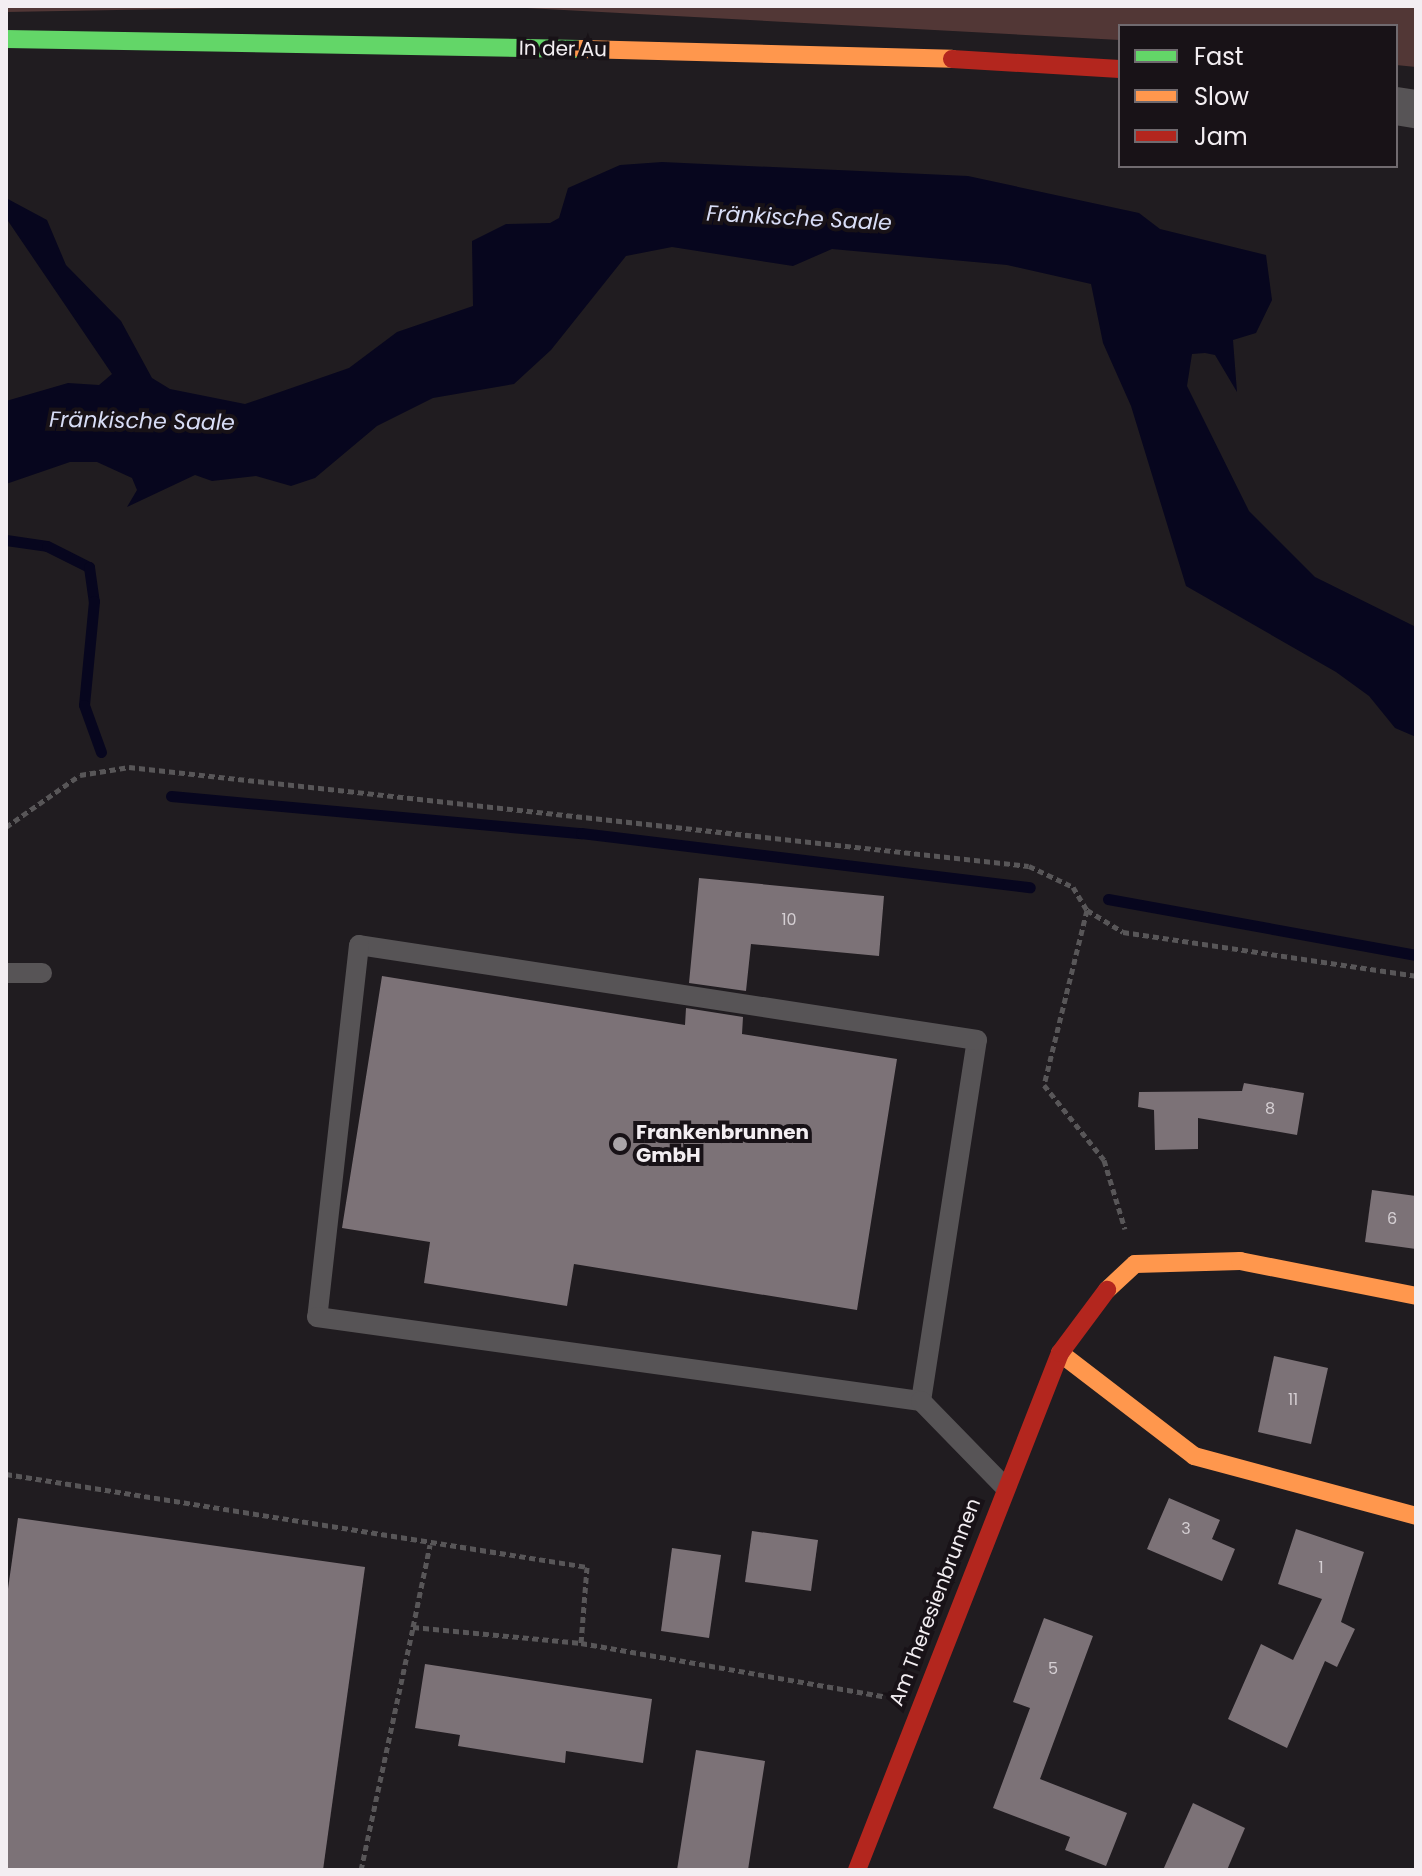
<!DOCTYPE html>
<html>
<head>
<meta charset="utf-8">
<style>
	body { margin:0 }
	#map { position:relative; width:1422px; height:1876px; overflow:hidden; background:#201c20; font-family:Poppins,sans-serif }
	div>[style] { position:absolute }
	.green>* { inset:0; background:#523736 }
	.water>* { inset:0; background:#07061e }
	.stream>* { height:11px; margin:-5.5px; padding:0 5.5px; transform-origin:5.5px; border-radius:5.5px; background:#07061e }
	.building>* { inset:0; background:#7c7277 }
	.path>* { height:5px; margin-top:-2.5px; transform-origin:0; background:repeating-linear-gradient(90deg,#585658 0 6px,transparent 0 10px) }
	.lane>* { height:20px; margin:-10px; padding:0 10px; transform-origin:10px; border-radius:10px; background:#575456 }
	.street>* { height:38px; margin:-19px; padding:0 19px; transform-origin:19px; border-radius:19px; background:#575456 }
	.fast>* { height:18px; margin:-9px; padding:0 9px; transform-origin:9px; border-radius:9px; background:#63d668 }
	.slow>* { height:18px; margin:-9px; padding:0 9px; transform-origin:9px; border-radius:9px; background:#ff974d }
	.jam>* { height:18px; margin:-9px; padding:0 9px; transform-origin:9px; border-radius:9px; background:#b3261e }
	.dots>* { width:22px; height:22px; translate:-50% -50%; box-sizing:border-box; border:4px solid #181217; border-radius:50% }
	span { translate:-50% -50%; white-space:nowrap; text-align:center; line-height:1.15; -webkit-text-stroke:8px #181217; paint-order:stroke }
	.number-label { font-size:16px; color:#d5cfd3 }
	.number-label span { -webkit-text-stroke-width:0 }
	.street-label { font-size:20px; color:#f3eef2 }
	.poi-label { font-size:20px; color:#f3eef2; font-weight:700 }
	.left { translate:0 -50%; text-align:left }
	.water-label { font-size:22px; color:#d8ddf6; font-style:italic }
	.frame { position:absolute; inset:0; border:8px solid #f3eef2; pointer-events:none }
	.legend { position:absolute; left:1118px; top:24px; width:280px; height:144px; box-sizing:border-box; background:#181217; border:2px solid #706a6f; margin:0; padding:10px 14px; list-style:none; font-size:24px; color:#f3eef2 }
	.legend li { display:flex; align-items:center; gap:16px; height:40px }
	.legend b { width:40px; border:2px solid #706a6f }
</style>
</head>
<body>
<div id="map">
	<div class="green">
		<i style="clip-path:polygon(6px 6px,340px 6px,6px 12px)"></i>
		<i style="clip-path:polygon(490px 6px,1416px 6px,1416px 67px,1396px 65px,1396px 26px,1120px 26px,1120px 40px)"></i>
	</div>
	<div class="water">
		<i style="clip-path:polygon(662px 162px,968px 176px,1139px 213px,1160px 229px,1266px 255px,1272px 300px,1256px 333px,1233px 340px,1237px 392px,1215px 355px,1205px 353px,1192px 354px,1187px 386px,1249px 511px,1315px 577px,1416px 627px,1416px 737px,1395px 728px,1369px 696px,1336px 672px,1186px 586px,1131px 406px,1103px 343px,1091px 284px,1007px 265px,832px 249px,793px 266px,672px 247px,626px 256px,551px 350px,514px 384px,433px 398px,377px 426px,315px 478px,291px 486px,256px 476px,212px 481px,195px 475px,127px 507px,137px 490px,132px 478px,97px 462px,70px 462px,6px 484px,6px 401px,68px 383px,99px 385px,112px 374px,6px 218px,6px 198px,47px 220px,66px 265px,121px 321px,152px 378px,170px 389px,245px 404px,349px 368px,397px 332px,473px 306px,472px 241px,506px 224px,550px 223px,559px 218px,568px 188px,620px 165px)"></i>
	</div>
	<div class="stream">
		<i style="left:6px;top:540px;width:41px;rotate:8.3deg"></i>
		<i style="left:47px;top:546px;width:47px;rotate:26.6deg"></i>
		<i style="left:89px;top:567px;width:34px;rotate:82deg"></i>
		<i style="left:94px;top:601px;width:104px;rotate:95.5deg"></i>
		<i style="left:84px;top:705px;width:50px;rotate:70.1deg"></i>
		<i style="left:171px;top:796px;width:412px;rotate:5.2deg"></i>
		<i style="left:581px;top:833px;width:452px;rotate:6.9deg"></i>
		<i style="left:1108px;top:899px;width:313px;rotate:10.3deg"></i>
	</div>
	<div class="building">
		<i style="clip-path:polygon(699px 878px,884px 896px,879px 956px,751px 944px,746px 991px,689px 983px)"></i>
		<i style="clip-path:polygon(382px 976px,685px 1025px,686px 1008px,743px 1017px,742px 1034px,897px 1059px,857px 1310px,574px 1264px,567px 1306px,424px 1283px,430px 1242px,342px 1228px)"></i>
		<i style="clip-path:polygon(1244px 1083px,1304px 1093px,1297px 1135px,1198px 1118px,1198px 1149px,1155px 1150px,1154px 1110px,1138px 1107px,1139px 1092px,1242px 1091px)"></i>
		<i style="clip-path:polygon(1372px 1190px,1416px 1196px,1416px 1249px,1365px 1242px)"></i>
		<i style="clip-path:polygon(1274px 1356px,1328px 1368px,1311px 1444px,1258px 1432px)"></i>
		<i style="clip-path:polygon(1169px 1498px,1220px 1520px,1212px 1539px,1235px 1549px,1222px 1581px,1147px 1549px)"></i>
		<i style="clip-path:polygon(18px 1518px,365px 1567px,323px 1870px,6px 1870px,6px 1603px)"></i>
		<i style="clip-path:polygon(1296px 1529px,1364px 1552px,1341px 1622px,1355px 1629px,1337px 1667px,1325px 1661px,1287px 1748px,1228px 1719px,1261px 1644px,1293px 1660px,1322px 1599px,1278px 1584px)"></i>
		<i style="clip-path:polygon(752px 1531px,818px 1540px,811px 1591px,745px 1582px)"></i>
		<i style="clip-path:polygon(672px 1548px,721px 1555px,709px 1638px,661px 1631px)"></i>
		<i style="clip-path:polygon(1044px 1618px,1093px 1636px,1040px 1779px,1127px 1813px,1106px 1866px,1065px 1850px,1070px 1837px,993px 1808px,1030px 1708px,1013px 1702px)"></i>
		<i style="clip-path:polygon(425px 1664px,652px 1699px,643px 1763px,566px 1751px,565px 1763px,458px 1746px,460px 1735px,415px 1728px)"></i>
		<i style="clip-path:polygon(696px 1750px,765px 1761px,748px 1870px,677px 1870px)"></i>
		<i style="clip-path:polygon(1193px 1803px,1245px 1828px,1227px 1870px,1163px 1870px)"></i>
	</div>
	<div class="path">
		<i style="left:6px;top:827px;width:90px;rotate:-35.1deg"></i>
		<i style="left:80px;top:775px;width:50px;rotate:-9.3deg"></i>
		<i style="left:129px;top:767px;width:905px;rotate:6.28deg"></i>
		<i style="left:1029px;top:866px;width:49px;rotate:25.5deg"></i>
		<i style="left:1073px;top:887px;width:27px;rotate:59deg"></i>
		<i style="left:1087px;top:910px;width:42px;rotate:31.4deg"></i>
		<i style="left:1123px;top:932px;width:296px;rotate:8.5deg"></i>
		<i style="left:1087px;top:910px;width:180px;rotate:103.8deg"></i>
		<i style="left:1044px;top:1085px;width:96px;rotate:51.3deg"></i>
		<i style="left:1104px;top:1160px;width:72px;rotate:73.1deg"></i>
		<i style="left:6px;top:1474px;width:588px;rotate:9.09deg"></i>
		<i style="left:587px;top:1567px;width:76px;rotate:94.5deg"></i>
		<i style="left:413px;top:1627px;width:84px;rotate:-78.3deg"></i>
		<i style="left:361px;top:1870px;width:249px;rotate:-77.9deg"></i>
		<i style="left:413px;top:1627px;width:169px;rotate:5.4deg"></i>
		<i style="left:581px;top:1643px;width:307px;rotate:10deg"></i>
	</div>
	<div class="lane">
		<i style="left:6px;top:973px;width:36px"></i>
		<i style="left:921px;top:1401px;width:365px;rotate:-81.2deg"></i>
		<i style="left:977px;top:1040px;width:625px;rotate:-171.26deg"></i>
		<i style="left:359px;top:945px;width:374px;rotate:96.4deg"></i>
		<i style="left:317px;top:1317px;width:610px;rotate:7.92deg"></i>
		<i style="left:921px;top:1401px;width:119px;rotate:45.7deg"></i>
	</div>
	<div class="street">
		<i style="left:1396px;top:106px;width:20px;rotate:9deg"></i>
	</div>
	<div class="fast">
		<i style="left:6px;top:39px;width:575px;rotate:1deg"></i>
	</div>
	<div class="slow">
		<i style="left:581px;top:49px;width:371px;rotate:1.5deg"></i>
		<i style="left:1107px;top:1290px;width:38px;rotate:-43deg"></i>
		<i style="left:1135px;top:1264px;width:105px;rotate:-1.6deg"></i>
		<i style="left:1240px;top:1261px;width:179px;rotate:11.2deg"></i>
		<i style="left:1060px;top:1353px;width:169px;rotate:37.5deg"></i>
		<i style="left:1194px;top:1456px;width:230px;rotate:15.1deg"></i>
	</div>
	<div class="jam">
		<i style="left:952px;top:59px;width:168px;rotate:3.4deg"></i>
		<i style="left:857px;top:1870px;width:555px;rotate:-68.56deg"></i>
		<i style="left:1060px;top:1353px;width:79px;rotate:-53.3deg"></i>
	</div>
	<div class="dots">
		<i style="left:620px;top:1144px;background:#a9a4a8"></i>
	</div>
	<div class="number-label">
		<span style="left:789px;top:920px">10</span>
		<span style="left:1270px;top:1109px">8</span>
		<span style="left:1392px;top:1219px">6</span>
		<span style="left:1293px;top:1400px">11</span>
		<span style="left:1186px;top:1529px">3</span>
		<span style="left:1321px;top:1568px">1</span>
		<span style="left:1053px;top:1669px">5</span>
	</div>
	<div class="street-label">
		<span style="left:563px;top:49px;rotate:1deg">In der Au</span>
		<span style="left:935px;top:1602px;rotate:-69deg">Am Theresienbrunnen</span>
	</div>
	<div class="poi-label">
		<span class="left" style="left:636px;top:1144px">Frankenbrunnen<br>GmbH</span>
	</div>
	<div class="water-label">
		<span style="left:799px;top:218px;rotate:3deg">Fränkische Saale</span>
		<span style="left:142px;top:421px;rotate:1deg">Fränkische Saale</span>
	</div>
	<div class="frame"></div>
	<ul class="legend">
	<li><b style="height:10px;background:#63d668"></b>Fast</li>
	<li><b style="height:10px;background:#ff974d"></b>Slow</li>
	<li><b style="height:10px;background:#b3261e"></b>Jam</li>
	</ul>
</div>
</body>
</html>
